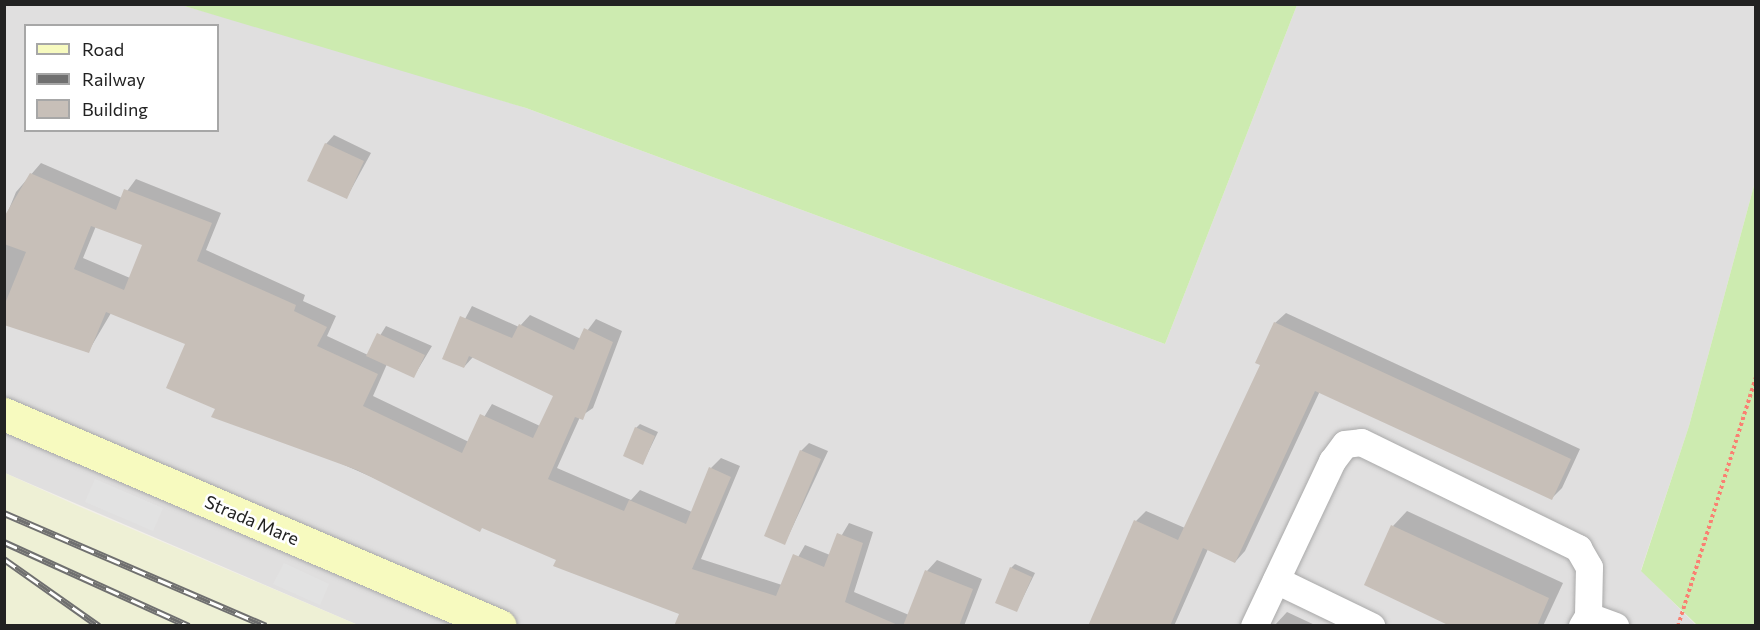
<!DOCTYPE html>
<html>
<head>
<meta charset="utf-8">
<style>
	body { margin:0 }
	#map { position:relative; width:1760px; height:630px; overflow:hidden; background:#f2efe9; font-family:Commissioner,sans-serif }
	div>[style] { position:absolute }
	.residential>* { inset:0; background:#e0dfdf }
	.farmland>* { inset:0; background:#eef0d5 }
	.grass>* { inset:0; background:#cdebb0 }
	.parking>* { inset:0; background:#e2e2e2 }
	.shadow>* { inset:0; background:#0003 }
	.building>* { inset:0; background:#c7bfb8 }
	.path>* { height:4px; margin-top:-2px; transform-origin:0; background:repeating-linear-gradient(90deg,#fa8072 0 3px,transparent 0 6px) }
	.roads { filter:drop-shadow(0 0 2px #a9a9a9) drop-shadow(0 0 2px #a9a9a9) }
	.minor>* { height:27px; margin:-13.5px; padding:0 13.5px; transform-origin:13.5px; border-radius:13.5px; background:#fff }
	.secondary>* { height:33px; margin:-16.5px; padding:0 16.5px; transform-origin:16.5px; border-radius:16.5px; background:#f7fabf }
	.rail>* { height:7px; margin-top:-3.5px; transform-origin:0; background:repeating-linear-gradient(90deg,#fff 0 14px,#707070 0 28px); box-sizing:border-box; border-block:2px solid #707070 }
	span { translate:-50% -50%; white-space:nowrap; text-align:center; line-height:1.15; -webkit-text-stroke:5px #fff; paint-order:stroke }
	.street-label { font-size:18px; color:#222 }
	.frame { position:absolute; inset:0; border:6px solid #222; pointer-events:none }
	.legend { position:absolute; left:24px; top:24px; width:195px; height:108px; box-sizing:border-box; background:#fff; border:2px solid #a7a7a7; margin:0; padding:8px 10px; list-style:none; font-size:18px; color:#222 }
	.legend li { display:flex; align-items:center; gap:12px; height:30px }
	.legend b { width:30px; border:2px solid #a7a7a7 }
</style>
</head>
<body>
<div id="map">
	<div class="residential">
		<i style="clip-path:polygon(evenodd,5px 5px,181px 5px,328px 46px,526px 108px,1165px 344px,1297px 5px,1755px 5px,1755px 182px,1689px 426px,1641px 570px,1696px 625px,358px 625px,5px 473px,5px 5px,26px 26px,218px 26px,218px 130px,26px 130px,26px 26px)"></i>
	</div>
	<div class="farmland">
		<i style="clip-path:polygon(5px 473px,78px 506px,358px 625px,5px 625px)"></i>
	</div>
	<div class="grass">
		<i style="clip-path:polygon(181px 5px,1297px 5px,1165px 344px,526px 108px)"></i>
		<i style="clip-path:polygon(1755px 182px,1755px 625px,1697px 625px,1641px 571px,1689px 426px)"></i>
	</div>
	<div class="parking">
		<i style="clip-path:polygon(95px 479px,163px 508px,153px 531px,85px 502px)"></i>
		<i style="clip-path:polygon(284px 563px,329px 584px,320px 605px,273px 584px)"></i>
	</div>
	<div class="shadow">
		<i style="clip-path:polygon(334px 135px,371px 153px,347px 197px,326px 144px)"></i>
		<i style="clip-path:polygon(evenodd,41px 163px,122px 198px,136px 179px,221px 213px,206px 250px,305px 295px,303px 301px,336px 316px,327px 336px,368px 355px,386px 326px,432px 346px,414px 376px,387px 364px,373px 396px,469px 442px,492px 404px,540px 426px,555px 395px,473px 357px,464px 367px,444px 358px,472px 306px,519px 327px,530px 315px,581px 339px,596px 319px,622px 331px,593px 408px,580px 417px,557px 468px,631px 500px,640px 490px,692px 512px,711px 468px,721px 458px,740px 466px,701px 559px,782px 585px,805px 545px,830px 555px,849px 523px,873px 532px,854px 592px,909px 615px,927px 571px,937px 560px,982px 579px,964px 626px,684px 626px,681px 613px,217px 409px,187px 343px,111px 313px,88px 352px,4px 323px,4px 221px,16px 192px,41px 163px,96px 226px,144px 244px,130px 278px,83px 258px,96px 226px)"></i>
		<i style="clip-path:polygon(1286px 313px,1580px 449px,1562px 488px,1552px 498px,1320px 391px,1245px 551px,1235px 562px,1208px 549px,1174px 626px,1090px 626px,1136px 521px,1146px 511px,1185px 528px,1262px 365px,1275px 323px)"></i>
		<i style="clip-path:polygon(640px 424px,658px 432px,643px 463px,636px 428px)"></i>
		<i style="clip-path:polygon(809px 443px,828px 451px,785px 543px,801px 451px)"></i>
		<i style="clip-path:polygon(1407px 511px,1563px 583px,1543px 626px,1454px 626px,1393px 526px)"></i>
		<i style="clip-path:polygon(1015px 564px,1035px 573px,1017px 610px,1011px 568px)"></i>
		<i style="clip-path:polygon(1287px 612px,1317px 626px,1274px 626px)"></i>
	</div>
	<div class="building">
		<i style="clip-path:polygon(325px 143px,364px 161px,347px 199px,307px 181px)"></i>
		<i style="clip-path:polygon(evenodd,30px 173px,116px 210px,124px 189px,212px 223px,197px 261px,296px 305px,294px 311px,327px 327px,317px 346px,378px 374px,363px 406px,462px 453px,480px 414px,533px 438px,553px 396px,469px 356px,464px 368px,442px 359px,460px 316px,512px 338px,519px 324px,574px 350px,584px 328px,613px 342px,583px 420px,575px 417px,548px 479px,624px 511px,629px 500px,686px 524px,709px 467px,731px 477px,692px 569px,776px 596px,793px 554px,824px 567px,837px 533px,863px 543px,845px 602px,900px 626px,674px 626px,679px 614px,553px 566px,556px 560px,482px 528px,480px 532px,357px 470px,211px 417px,215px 409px,166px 388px,185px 344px,106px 312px,89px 353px,4px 325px,4px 306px,26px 252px,4px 244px,4px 217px,30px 173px,91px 226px,142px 245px,124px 290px,74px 269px,91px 226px)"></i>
		<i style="clip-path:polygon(1274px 322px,1571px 459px,1552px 500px,1315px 391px,1235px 563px,1203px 548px,1170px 626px,1088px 626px,1134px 520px,1178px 540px,1260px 365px,1255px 363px)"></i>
		<i style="clip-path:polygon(377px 333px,425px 355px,414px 378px,366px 356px)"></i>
		<i style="clip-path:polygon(635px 427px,655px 436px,643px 465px,623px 456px)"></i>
		<i style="clip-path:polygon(800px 450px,821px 459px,785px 545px,764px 536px)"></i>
		<i style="clip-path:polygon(1391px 525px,1549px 598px,1537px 626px,1450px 626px,1364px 585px)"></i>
		<i style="clip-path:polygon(1010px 567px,1032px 577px,1017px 612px,995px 603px)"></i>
		<i style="clip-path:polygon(925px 570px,973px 589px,959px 626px,903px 626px)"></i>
	</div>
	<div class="path">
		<i style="left:1678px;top:626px;width:261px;rotate:-72.6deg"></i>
	</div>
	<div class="roads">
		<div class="minor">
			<i style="left:1276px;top:580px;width:106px;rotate:25.8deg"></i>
			<i style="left:1588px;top:616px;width:29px;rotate:20deg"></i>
			<i style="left:1254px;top:626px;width:183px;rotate:-64.7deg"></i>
			<i style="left:1332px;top:461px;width:21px;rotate:-53deg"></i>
			<i style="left:1345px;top:444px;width:16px;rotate:-7deg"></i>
			<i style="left:1361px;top:442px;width:242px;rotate:26deg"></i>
			<i style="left:1578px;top:548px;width:22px;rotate:60deg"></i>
			<i style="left:1589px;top:567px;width:49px;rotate:91.2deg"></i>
			<i style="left:1588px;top:616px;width:12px;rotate:121deg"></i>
		</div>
		<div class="secondary">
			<i style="left:4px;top:414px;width:539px;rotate:23.14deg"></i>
		</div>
	</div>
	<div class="rail">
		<i style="left:4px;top:513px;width:285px;rotate:23.3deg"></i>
		<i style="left:4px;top:542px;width:203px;rotate:24.4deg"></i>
		<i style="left:4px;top:559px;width:116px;rotate:35.2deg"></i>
	</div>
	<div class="street-label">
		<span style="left:252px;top:520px;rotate:23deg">Strada Mare</span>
	</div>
	<div class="frame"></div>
	<ul class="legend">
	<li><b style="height:8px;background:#f7fabf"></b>Road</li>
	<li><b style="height:8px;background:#707070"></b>Railway</li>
	<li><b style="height:16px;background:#c7bfb8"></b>Building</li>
	</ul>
</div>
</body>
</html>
